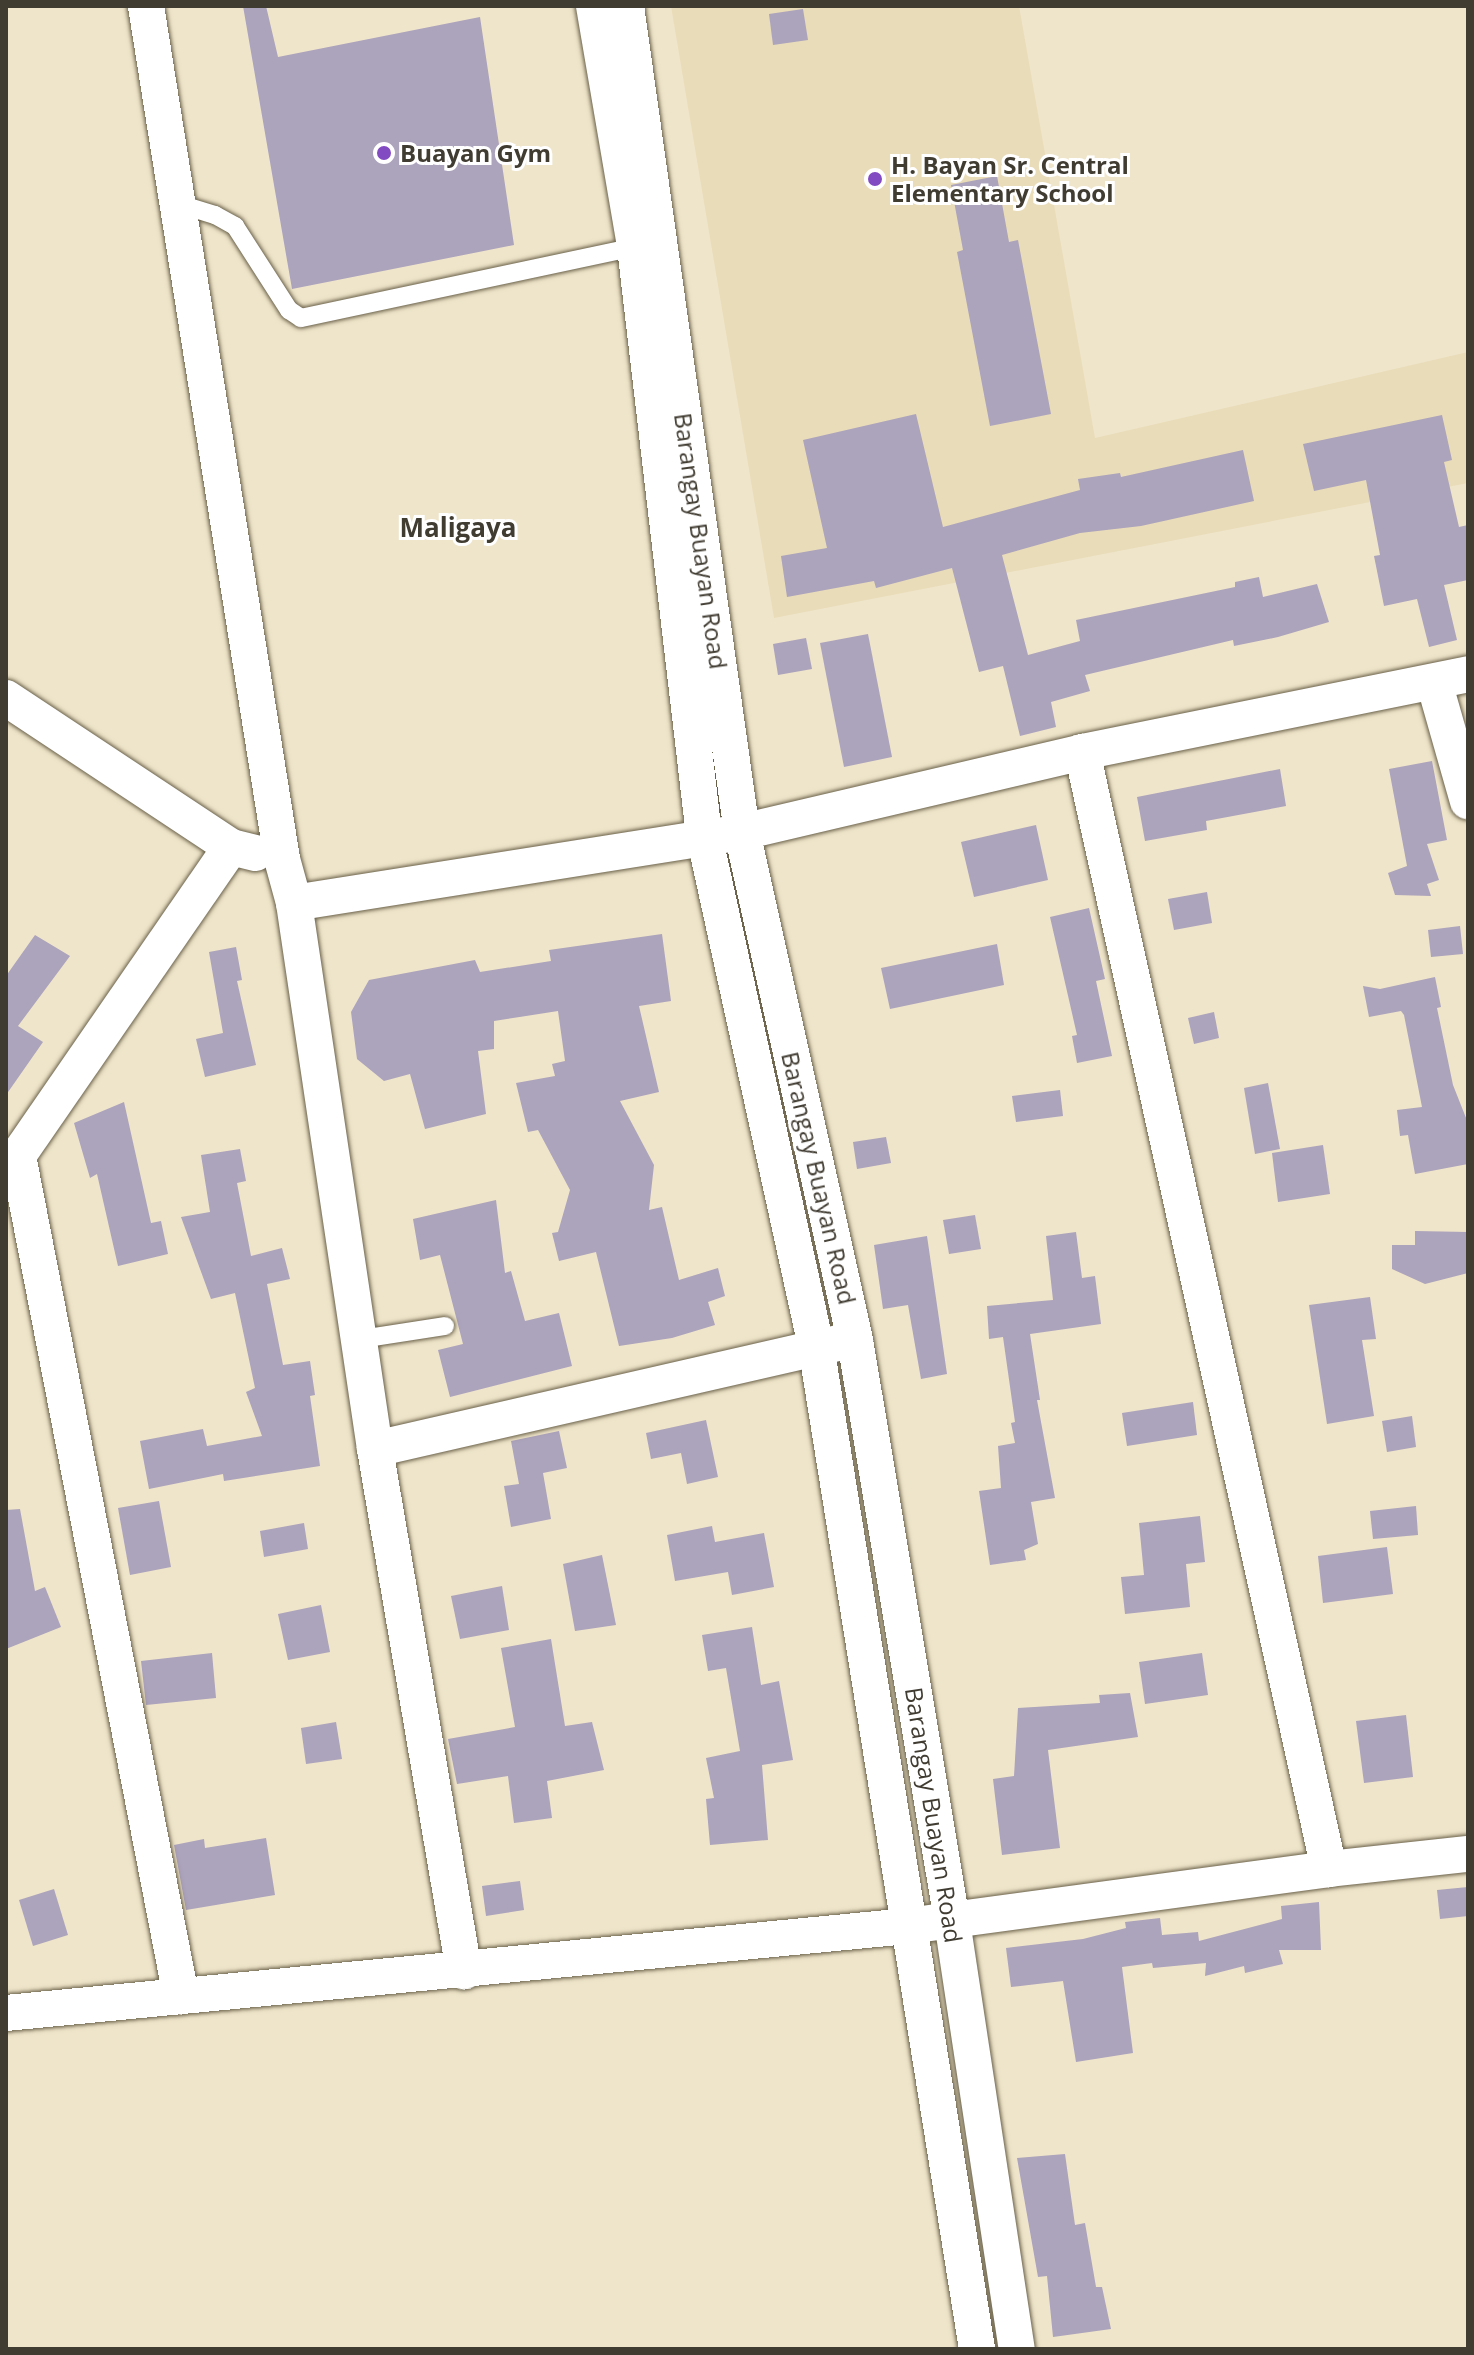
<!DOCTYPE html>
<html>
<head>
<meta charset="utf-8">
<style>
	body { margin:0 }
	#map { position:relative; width:1474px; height:2355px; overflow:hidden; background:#efe5ca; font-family:"Open Sans",sans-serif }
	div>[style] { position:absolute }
	.built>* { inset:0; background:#e9dcb9 }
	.building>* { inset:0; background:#aca3bc }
	.roads { filter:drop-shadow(0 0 2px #696049) drop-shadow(0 0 2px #696049) }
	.lane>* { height:18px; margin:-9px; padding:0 9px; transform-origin:9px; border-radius:9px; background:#fff }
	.street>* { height:36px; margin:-18px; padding:0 18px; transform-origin:18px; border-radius:18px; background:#fff }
	.dots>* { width:22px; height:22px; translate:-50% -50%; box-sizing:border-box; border:4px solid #fff; border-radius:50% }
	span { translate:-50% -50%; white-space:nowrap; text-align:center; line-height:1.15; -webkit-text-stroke:6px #fff; paint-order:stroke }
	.poi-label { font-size:24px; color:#413c32; font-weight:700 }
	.left { translate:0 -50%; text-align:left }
	.street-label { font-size:24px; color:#413c32 }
	.neighbourhood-label { font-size:26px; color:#413c32; font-weight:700 }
	.frame { position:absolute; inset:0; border:8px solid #413c32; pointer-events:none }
</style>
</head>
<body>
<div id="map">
	<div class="built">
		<i style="clip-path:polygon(671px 6px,1019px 6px,1095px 438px,1468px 352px,1468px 483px,774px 618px)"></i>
	</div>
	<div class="building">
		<i style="clip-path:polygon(243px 6px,266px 6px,278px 57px,480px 17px,514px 245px,292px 289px)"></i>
		<i style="clip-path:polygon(803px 9px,808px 40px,773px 45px,769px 14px)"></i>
		<i style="clip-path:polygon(997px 176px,1009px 242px,1018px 240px,1051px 414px,990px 426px,957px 252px,963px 250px,951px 185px)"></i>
		<i style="clip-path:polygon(916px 414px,943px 527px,1080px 490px,1078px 479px,1120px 473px,1121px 477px,1243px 450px,1254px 501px,1141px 526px,1080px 533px,1002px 555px,1028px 655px,1080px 641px,1076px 620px,1235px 587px,1235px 582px,1259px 577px,1263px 597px,1317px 584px,1329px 622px,1278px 637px,1234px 646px,1233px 640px,1085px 675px,1090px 691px,1051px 702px,1056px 727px,1020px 736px,1003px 666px,979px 672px,952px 568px,876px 588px,874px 581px,787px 597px,781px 556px,827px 548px,803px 440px)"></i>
		<i style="clip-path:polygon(1442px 415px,1452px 460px,1444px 462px,1459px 527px,1468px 525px,1468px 580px,1444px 585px,1457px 640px,1429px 647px,1417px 599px,1384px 606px,1374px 556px,1380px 555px,1366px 480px,1314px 491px,1303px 444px)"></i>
		<i style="clip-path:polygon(868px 634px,892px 757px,844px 767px,820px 643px)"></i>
		<i style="clip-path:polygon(806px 638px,812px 669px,778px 675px,773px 644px)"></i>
		<i style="clip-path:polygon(1432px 761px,1447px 840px,1427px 844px,1439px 880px,1427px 884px,1431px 896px,1395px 895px,1388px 873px,1407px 866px,1389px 769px)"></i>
		<i style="clip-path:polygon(1280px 769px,1286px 806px,1206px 821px,1207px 830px,1145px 841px,1137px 797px)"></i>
		<i style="clip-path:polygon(1036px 825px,1048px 880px,974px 897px,961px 842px)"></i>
		<i style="clip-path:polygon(1207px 892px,1212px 923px,1174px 930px,1168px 899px)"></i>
		<i style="clip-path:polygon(1089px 908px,1105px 979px,1096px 981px,1112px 1056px,1077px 1063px,1072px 1036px,1077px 1035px,1050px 917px)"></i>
		<i style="clip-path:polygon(1460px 926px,1463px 954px,1431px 957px,1428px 930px)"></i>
		<i style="clip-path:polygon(662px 934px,671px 1001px,639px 1006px,659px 1092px,620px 1101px,654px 1165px,649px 1210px,662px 1207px,679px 1280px,718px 1268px,725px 1296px,708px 1302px,715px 1325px,672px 1338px,619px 1346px,596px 1252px,559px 1261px,552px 1233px,558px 1232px,570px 1190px,538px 1130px,528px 1132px,516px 1083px,555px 1076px,552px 1064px,565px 1061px,558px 1011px,494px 1021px,494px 1049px,478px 1051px,486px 1114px,425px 1129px,410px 1074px,384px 1081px,357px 1059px,351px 1012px,369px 980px,475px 960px,480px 972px,551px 961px,549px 950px)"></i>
		<i style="clip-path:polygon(35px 935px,70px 956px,18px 1026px,43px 1042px,6px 1095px,6px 976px)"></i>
		<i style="clip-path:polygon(997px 944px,1004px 985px,890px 1009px,881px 968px)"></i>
		<i style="clip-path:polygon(236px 947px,242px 980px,237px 981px,256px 1065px,205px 1077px,196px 1039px,223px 1033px,209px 952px)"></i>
		<i style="clip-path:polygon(1435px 977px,1441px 1007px,1437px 1008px,1453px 1085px,1468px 1123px,1468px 1164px,1415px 1174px,1408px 1135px,1400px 1136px,1397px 1110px,1422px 1107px,1404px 1015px,1401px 1011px,1369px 1017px,1363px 986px,1380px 989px)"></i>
		<i style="clip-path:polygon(1214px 1012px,1219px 1038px,1194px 1044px,1188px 1018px)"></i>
		<i style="clip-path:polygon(1268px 1083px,1280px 1149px,1255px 1154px,1244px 1088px)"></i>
		<i style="clip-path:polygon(1060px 1090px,1063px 1116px,1016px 1122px,1012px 1096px)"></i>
		<i style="clip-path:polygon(124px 1102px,151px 1223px,161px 1221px,168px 1254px,118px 1266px,97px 1174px,90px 1178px,74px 1123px)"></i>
		<i style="clip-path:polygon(886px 1137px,891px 1163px,857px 1169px,853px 1142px)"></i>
		<i style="clip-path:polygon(1323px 1145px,1330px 1194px,1278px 1202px,1272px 1153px)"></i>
		<i style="clip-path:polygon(240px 1149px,246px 1181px,237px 1183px,251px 1256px,282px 1248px,290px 1279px,267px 1284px,283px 1365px,310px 1361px,315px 1395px,310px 1396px,320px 1466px,224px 1481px,223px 1474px,149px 1489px,140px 1441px,203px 1429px,207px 1446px,262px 1436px,246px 1392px,255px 1388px,235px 1293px,211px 1299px,181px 1217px,210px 1212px,201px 1155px)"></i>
		<i style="clip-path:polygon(496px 1200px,505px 1273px,511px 1271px,525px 1321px,559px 1313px,572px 1366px,450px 1397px,438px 1350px,463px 1344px,440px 1255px,420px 1260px,413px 1219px)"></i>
		<i style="clip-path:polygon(975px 1215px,981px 1249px,949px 1254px,943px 1220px)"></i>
		<i style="clip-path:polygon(1415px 1231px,1468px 1232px,1468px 1273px,1425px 1284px,1392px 1269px,1392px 1245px,1415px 1245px)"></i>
		<i style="clip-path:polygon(1076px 1232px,1082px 1278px,1095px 1276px,1101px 1324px,1030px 1334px,1040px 1400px,1037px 1400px,1055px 1498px,1031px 1502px,1038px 1544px,1024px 1550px,1026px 1560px,990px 1565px,979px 1491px,1001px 1488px,998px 1446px,1015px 1443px,1011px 1423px,1015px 1422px,1003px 1337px,989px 1339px,987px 1306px,1053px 1300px,1046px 1236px)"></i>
		<i style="clip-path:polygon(927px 1236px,947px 1374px,921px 1379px,908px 1305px,883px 1309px,874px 1245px)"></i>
		<i style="clip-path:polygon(1370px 1297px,1376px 1339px,1362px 1340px,1374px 1416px,1327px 1424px,1309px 1305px)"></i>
		<i style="clip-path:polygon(1193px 1402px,1197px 1435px,1127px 1446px,1122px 1413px)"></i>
		<i style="clip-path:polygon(1412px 1416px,1416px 1447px,1387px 1452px,1382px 1421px)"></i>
		<i style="clip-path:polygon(706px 1420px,718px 1477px,687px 1484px,681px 1453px,651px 1459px,646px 1433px)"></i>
		<i style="clip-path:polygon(559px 1431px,567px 1468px,543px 1473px,551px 1519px,511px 1527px,504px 1486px,519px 1484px,511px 1441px)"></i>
		<i style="clip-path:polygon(159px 1501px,171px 1567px,130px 1575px,118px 1508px)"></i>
		<i style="clip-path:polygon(1416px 1506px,1418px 1535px,1373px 1539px,1370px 1511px)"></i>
		<i style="clip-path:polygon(20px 1509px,35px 1591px,45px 1587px,61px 1627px,6px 1649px,6px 1510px)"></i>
		<i style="clip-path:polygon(1200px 1516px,1205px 1562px,1186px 1564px,1190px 1607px,1125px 1614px,1121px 1577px,1144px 1575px,1139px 1523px)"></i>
		<i style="clip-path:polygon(304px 1523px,308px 1549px,264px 1557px,260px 1531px)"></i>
		<i style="clip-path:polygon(712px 1526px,715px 1542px,764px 1533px,774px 1587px,732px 1595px,728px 1572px,675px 1581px,667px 1535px)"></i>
		<i style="clip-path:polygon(1387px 1547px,1393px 1594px,1323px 1603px,1318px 1556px)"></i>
		<i style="clip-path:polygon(602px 1555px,616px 1625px,575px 1631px,563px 1564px)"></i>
		<i style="clip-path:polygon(502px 1586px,509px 1630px,460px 1639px,451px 1596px)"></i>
		<i style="clip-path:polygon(321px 1605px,330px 1652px,288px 1660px,278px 1614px)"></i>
		<i style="clip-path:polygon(752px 1627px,761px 1685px,779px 1681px,793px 1760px,762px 1765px,768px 1840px,710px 1845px,706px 1799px,714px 1798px,706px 1758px,740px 1751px,726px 1668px,708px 1671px,702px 1635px)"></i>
		<i style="clip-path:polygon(551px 1639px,565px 1726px,592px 1722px,604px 1770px,547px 1781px,552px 1818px,514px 1823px,508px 1776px,457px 1784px,448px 1739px,515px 1727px,501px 1648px)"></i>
		<i style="clip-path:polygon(212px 1653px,216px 1698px,146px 1705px,141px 1661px)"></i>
		<i style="clip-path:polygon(1202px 1653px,1208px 1695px,1145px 1704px,1139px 1662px)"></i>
		<i style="clip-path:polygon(1130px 1693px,1138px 1737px,1048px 1750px,1060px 1848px,1002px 1855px,993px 1779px,1014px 1776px,1018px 1708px,1100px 1703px,1099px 1695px)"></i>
		<i style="clip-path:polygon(1406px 1715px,1413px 1777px,1364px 1783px,1356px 1721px)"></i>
		<i style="clip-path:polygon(336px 1722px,342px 1759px,306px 1764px,301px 1728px)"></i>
		<i style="clip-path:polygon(266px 1838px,275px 1895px,186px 1910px,174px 1845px,204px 1839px,205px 1848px)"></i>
		<i style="clip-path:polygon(520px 1881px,524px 1910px,486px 1916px,482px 1886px)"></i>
		<i style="clip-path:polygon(1468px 1887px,1468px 1916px,1440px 1919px,1437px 1890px)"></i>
		<i style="clip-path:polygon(54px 1889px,68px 1935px,33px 1946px,19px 1900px)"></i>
		<i style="clip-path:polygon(1319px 1902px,1321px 1950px,1279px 1950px,1283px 1964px,1245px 1973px,1244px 1966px,1205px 1976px,1206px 1963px,1153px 1968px,1152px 1963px,1122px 1967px,1133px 2053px,1076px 2062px,1063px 1981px,1011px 1987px,1006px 1948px,1083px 1939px,1126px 1928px,1125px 1922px,1160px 1918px,1162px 1935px,1198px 1932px,1199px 1941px,1282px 1919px,1281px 1906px)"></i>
		<i style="clip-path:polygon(1065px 2154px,1075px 2225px,1085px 2223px,1096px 2287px,1102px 2287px,1111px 2329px,1053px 2337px,1047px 2276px,1038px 2277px,1017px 2158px)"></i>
	</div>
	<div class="roads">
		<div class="lane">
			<i style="left:176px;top:203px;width:41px;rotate:17.1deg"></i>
			<i style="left:215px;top:215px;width:23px;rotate:29deg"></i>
			<i style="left:235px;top:226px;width:100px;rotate:57.3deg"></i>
			<i style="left:289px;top:310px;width:14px;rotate:34deg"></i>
			<i style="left:301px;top:318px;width:341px;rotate:-12deg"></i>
			<i style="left:361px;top:1339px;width:85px;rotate:-8.8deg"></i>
		</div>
		<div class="street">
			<i style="left:146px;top:6px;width:864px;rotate:80.94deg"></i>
			<i style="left:282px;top:859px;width:46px;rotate:74.7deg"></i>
			<i style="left:294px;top:903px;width:552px;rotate:81.56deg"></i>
			<i style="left:375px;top:1449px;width:530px;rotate:80.32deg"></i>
			<i style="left:594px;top:6px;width:244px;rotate:80.3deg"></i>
			<i style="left:635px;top:247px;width:592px;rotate:83.31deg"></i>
			<i style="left:704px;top:835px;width:523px;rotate:77.64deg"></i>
			<i style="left:816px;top:1346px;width:1016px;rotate:80.88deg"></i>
			<i style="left:626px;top:6px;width:834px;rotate:82.01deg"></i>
			<i style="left:742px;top:832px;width:520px;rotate:77.46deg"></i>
			<i style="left:855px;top:1340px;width:589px;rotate:80.52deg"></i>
			<i style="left:952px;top:1921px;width:433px;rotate:81.4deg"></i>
			<i style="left:1434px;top:682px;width:124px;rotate:74.1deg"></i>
			<i style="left:6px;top:698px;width:270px;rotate:33.5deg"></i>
			<i style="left:231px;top:847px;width:25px;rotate:14deg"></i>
			<i style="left:1082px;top:752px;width:1144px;rotate:77.53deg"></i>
			<i style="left:294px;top:903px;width:454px;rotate:-9deg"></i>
			<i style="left:742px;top:832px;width:349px;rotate:-13.2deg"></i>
			<i style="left:1082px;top:752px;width:394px;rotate:-11.4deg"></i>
			<i style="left:18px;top:1156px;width:856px;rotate:79.02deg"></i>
			<i style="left:6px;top:1173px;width:396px;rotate:-55.4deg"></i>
			<i style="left:375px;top:1449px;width:475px;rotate:-12.9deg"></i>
			<i style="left:6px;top:2013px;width:906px;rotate:-5.51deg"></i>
			<i style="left:908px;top:1926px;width:425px;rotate:-7.7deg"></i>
			<i style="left:1329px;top:1869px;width:140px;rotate:-6.2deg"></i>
		</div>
	</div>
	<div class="dots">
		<i style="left:384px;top:153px;background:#834bc2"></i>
		<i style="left:875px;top:179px;background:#834bc2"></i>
	</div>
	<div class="poi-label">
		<span class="left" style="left:400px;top:153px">Buayan Gym</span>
		<span class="left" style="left:891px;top:179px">H. Bayan Sr. Central<br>Elementary School</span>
	</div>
	<div class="street-label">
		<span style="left:701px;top:541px;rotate:82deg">Barangay Buayan Road</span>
		<span style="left:819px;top:1178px;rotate:77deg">Barangay Buayan Road</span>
		<span style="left:934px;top:1815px;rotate:81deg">Barangay Buayan Road</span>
	</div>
	<div class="neighbourhood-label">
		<span style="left:458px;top:528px">Maligaya</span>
	</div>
	<div class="frame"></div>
</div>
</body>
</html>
